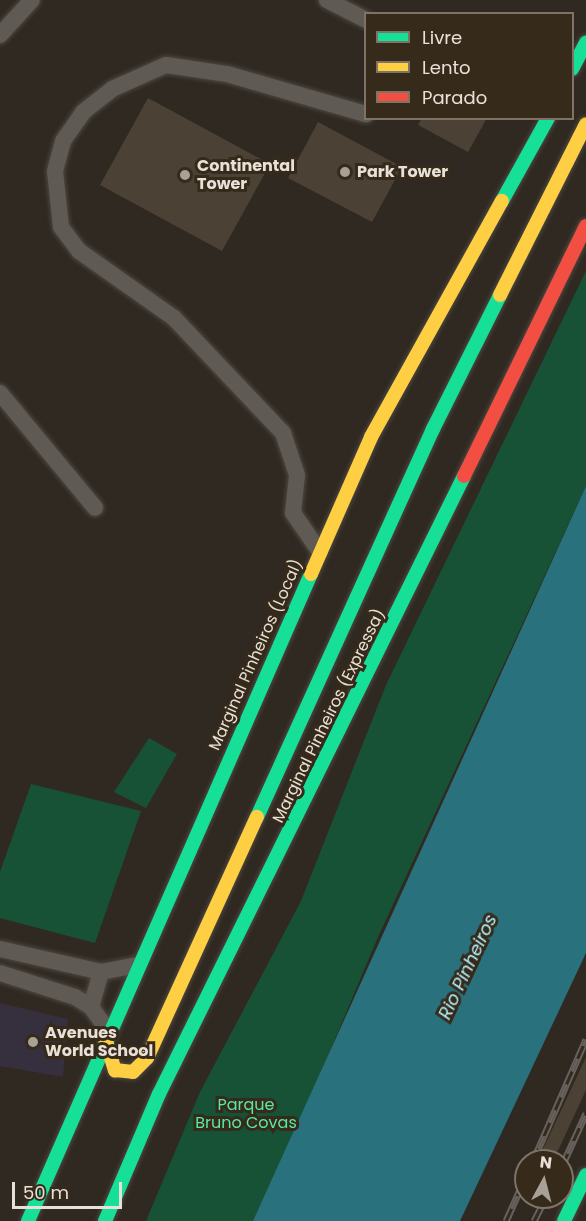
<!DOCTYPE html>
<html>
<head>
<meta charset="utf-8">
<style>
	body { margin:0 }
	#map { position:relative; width:586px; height:1221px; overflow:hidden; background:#302921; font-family:Poppins,sans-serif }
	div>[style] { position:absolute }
	.education>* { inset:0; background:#362f3d }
	.green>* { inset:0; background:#175236 }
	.water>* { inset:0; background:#29717d }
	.building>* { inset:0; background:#4b4235 }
	.roads { filter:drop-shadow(0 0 2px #4d4740) drop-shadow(0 0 2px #4d4740) }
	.street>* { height:16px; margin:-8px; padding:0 8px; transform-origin:8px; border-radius:8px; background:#5f5a54 }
	.fast>* { height:14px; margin:-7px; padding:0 7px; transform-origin:7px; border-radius:7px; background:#16e098 }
	.slow>* { height:14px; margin:-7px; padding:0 7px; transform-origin:7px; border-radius:7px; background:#ffcf43 }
	.jam>* { height:14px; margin:-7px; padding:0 7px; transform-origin:7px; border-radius:7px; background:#f24e42 }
	.rail>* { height:7px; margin-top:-3.5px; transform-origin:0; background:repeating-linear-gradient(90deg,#362a1b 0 14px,#66615c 0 28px); box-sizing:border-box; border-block:2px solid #66615c }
	.dots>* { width:16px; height:16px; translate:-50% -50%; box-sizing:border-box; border:3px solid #362a1b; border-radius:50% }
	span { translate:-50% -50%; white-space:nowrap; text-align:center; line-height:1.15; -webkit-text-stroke:6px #362a1b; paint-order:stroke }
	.poi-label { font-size:16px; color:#e9e1d7; font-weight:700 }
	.left { translate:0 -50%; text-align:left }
	.street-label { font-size:16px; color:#e9e1d7 }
	.park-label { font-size:16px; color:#56e9a4 }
	.water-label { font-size:18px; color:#b2f0fc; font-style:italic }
	.legend { position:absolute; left:364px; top:12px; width:210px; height:108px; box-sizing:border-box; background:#362a1b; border:2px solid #7e7366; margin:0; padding:8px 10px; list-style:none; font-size:18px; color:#e9e1d7 }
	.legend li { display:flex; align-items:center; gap:12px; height:30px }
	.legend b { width:30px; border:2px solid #7e7366 }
	.north { position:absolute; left:514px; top:1149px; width:60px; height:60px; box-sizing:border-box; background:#362a1b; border:2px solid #7e7366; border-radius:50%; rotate:7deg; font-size:16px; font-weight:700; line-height:24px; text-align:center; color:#e9e1d7 }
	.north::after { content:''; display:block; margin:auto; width:21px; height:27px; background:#a8a197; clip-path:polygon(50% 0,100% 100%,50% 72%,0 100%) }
	.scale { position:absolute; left:12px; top:1182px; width:110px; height:27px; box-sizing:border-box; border:3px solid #e9e1d7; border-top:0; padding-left:8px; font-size:18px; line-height:21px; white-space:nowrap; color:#e9e1d7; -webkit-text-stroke:4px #362a1b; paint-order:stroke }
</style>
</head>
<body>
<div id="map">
	<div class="education">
		<i style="clip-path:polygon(0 1003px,68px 1019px,63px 1077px,0 1066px)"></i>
	</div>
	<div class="green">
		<i style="clip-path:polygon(586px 271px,586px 486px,378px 937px,297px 1129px,253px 1221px,146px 1221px,200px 1092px,301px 901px,386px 685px)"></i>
		<i style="clip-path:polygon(149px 738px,177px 754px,146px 808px,114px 792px)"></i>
		<i style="clip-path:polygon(31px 784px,141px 811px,95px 943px,0 918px,0 872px)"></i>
	</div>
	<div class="water">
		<i style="clip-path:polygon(586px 486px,586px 953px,460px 1221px,253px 1221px)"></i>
	</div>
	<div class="building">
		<i style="clip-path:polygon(148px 98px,270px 164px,222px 251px,100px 185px)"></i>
		<i style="clip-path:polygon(422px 118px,487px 118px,468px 152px,418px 125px)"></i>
		<i style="clip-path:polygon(318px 122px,402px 167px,372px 222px,288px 178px)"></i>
		<i style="clip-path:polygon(586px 1057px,586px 1090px,556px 1155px,543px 1149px)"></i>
	</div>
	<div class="roads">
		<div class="street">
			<i style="left:327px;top:0;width:44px;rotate:27.1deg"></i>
			<i style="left:0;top:35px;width:47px;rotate:-47.6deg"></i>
			<i style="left:0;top:393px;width:149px;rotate:50.4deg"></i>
			<i style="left:320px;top:552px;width:47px;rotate:-124.7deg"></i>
			<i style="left:293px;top:513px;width:38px;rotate:-84deg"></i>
			<i style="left:297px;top:475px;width:44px;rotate:-108.4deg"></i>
			<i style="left:283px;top:433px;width:158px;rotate:-133.5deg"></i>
			<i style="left:174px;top:318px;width:116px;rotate:-144.8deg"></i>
			<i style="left:79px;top:251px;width:30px;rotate:-127deg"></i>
			<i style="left:61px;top:227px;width:56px;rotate:-96.1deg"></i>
			<i style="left:55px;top:171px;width:31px;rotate:-75deg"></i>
			<i style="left:63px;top:141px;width:35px;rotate:-55deg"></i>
			<i style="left:83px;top:112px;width:37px;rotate:-38deg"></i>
			<i style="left:112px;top:89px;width:59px;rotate:-24deg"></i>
			<i style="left:166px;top:65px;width:62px;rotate:8.4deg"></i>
			<i style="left:227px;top:74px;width:145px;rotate:16.1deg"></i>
			<i style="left:0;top:949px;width:104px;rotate:12.8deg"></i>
			<i style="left:101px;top:972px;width:38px;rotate:-11deg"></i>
			<i style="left:0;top:973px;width:79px;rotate:17.7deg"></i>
			<i style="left:75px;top:997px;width:19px;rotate:32deg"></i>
			<i style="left:91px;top:1007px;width:29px;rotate:54deg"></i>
			<i style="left:91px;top:1007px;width:36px;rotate:-74deg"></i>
		</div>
		<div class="fast">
			<i style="left:572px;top:69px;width:30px;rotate:-62deg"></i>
			<i style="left:502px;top:201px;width:95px;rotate:-61deg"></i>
			<i style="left:257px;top:817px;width:426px;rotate:-65.6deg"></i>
			<i style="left:433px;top:429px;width:150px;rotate:-63.4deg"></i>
			<i style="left:28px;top:1221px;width:706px;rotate:-66.38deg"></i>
			<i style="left:105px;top:1221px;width:138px;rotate:-67deg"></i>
			<i style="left:159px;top:1094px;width:689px;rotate:-63.73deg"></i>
			<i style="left:564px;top:1221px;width:51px;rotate:-64.4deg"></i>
		</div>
		<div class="slow">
			<i style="left:500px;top:295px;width:191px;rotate:-63.3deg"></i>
			<i style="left:311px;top:574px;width:150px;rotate:-66.3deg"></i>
			<i style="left:371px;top:437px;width:270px;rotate:-61deg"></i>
			<i style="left:105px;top:1038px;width:34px;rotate:73deg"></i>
			<i style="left:115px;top:1070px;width:18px;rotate:6deg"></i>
			<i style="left:133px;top:1072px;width:20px;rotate:-45deg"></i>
			<i style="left:147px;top:1058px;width:265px;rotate:-65.5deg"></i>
		</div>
		<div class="jam">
			<i style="left:464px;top:476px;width:278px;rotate:-64deg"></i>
		</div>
	</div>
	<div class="rail">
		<i style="left:533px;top:1161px;width:133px;rotate:-66.5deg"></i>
		<i style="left:562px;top:1166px;width:58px;rotate:-65.6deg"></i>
		<i style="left:506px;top:1221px;width:49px;rotate:-66deg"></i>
		<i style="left:534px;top:1221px;width:27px;rotate:-63deg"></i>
	</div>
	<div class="dots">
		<i style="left:345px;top:172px;background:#a8a197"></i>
		<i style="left:185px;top:175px;background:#a8a197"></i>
		<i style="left:33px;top:1042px;background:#a8a197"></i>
	</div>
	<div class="poi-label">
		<span class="left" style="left:197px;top:175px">Continental<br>Tower</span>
		<span class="left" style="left:357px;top:172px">Park Tower</span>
		<span class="left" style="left:45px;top:1042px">Avenues<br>World School</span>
	</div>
	<div class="street-label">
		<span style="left:256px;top:655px;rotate:-66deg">Marginal Pinheiros (Local)</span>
		<span style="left:329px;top:716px;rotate:-64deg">Marginal Pinheiros (Expressa)</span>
	</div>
	<div class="park-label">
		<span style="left:246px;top:1114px">Parque<br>Bruno Covas</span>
	</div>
	<div class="water-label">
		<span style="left:468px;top:967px;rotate:-65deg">Rio Pinheiros</span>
	</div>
	<ul class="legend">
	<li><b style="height:8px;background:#16e098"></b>Livre</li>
	<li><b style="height:8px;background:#ffcf43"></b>Lento</li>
	<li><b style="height:8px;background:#f24e42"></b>Parado</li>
	</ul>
	<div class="north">N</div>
	<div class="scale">50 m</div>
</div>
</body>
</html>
